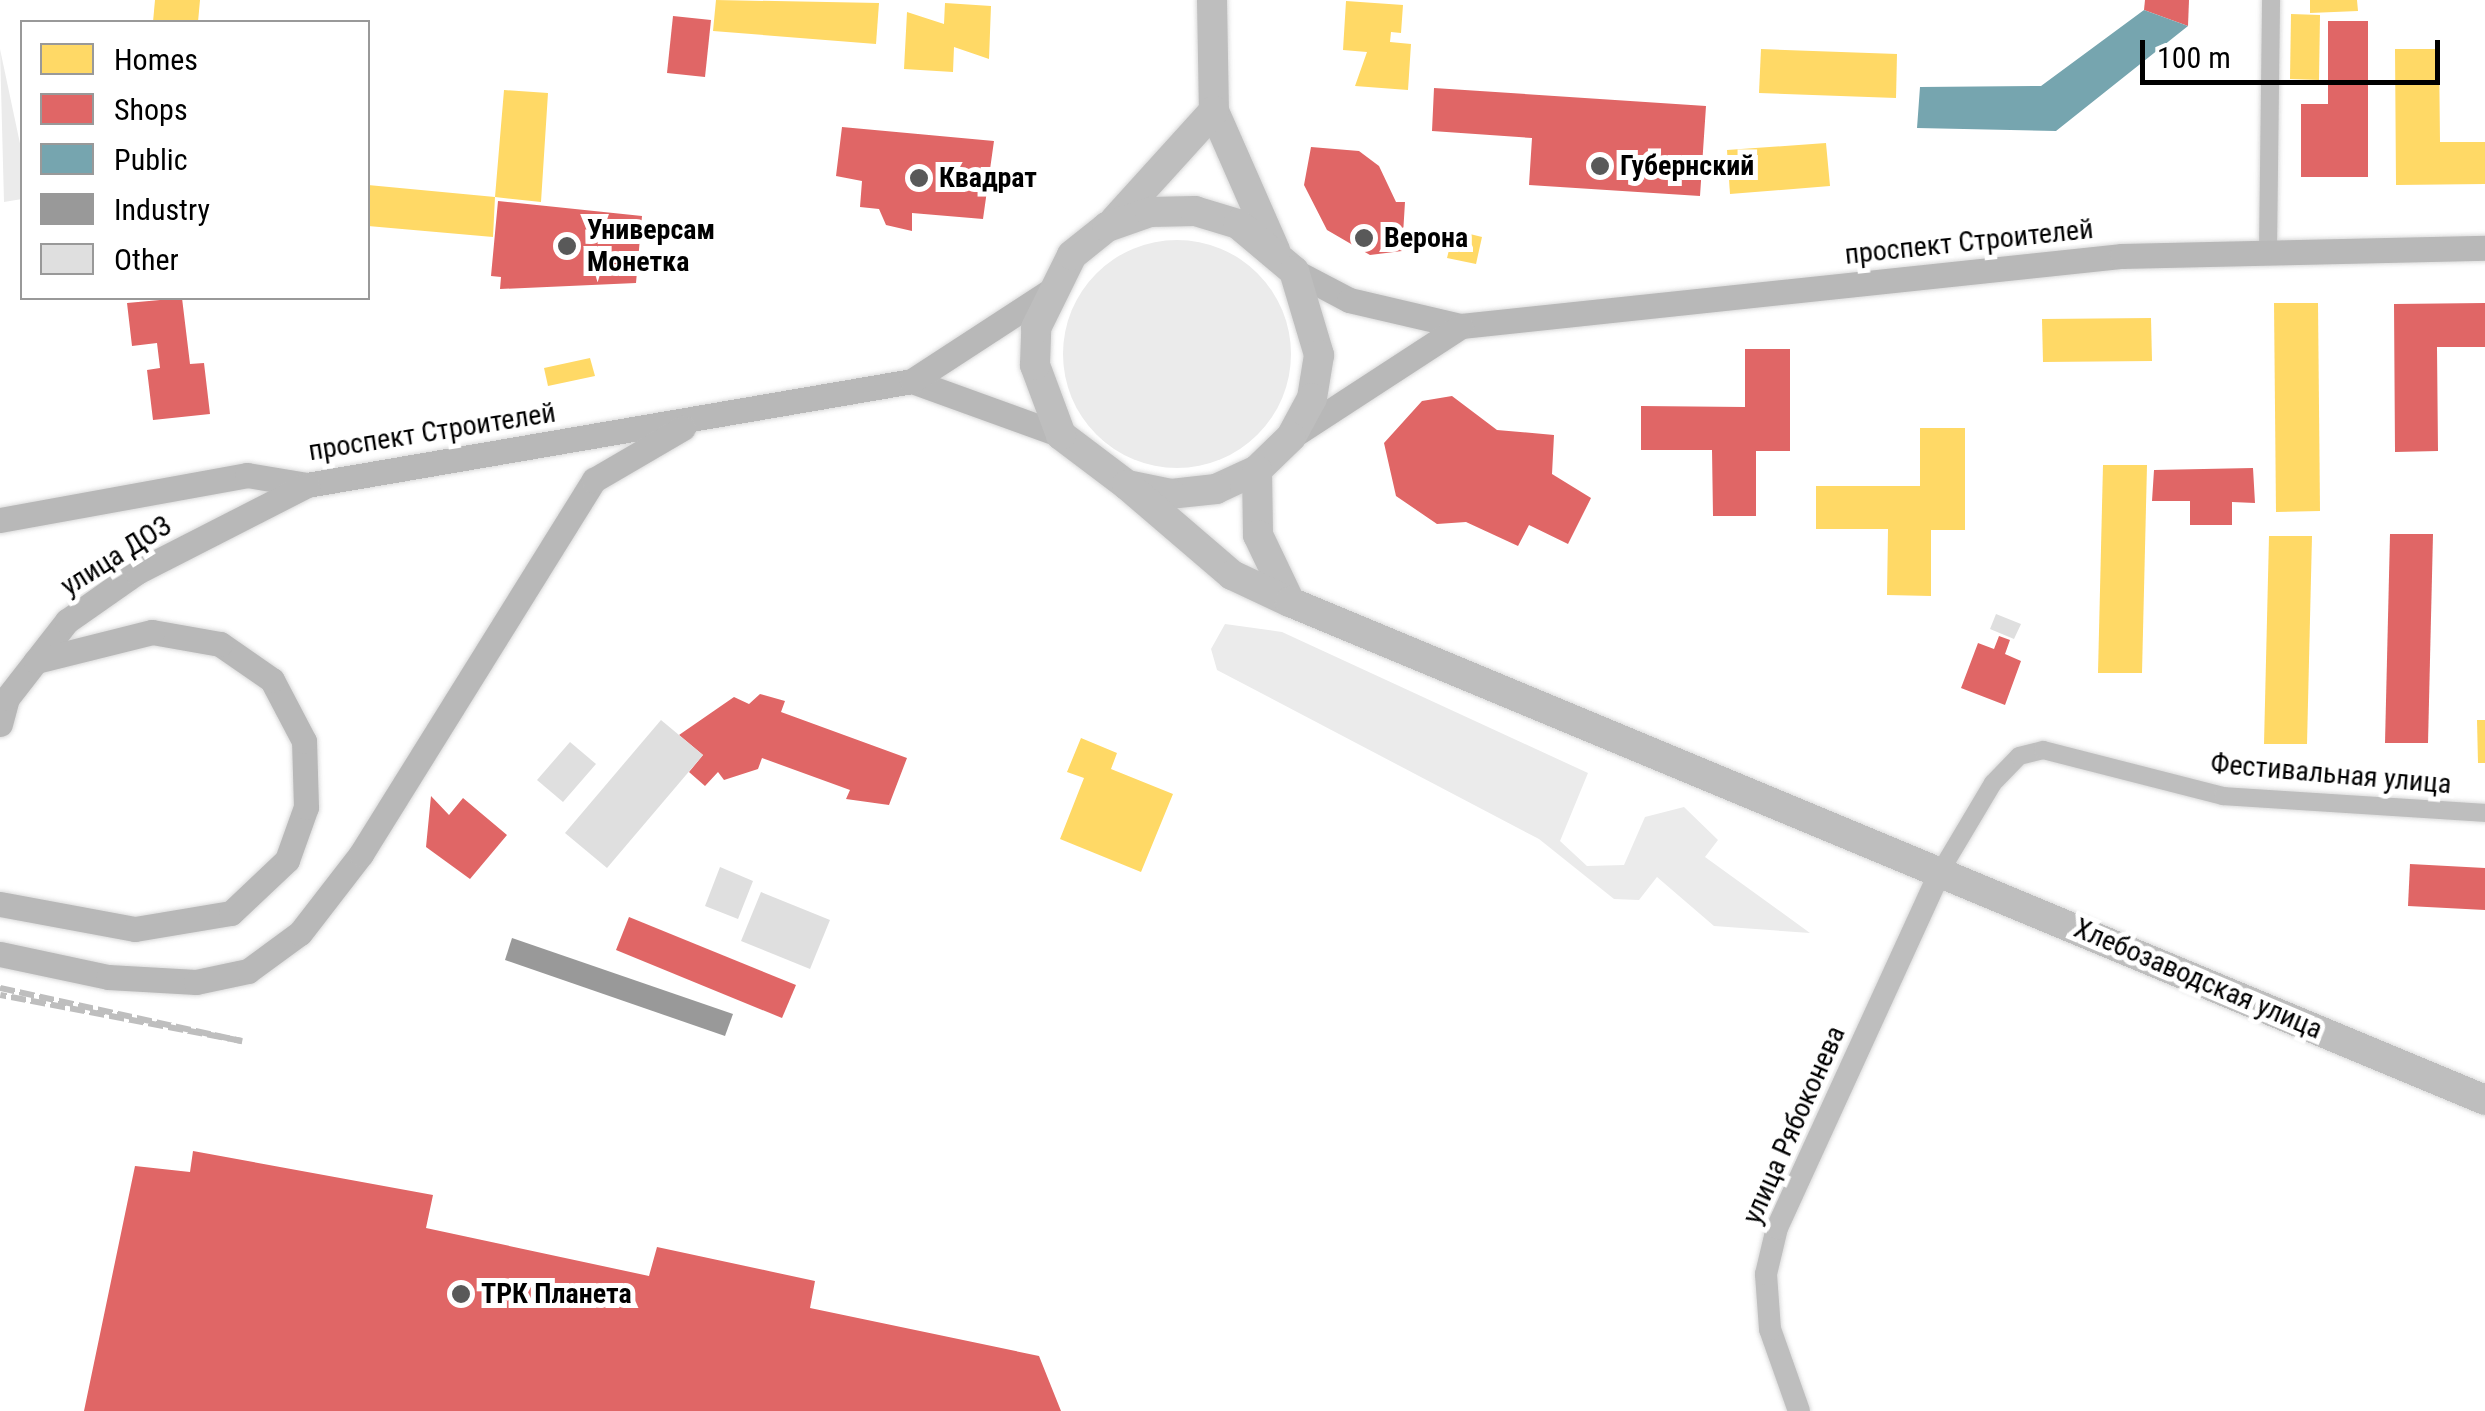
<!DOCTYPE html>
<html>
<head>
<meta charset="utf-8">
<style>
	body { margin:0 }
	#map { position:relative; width:2485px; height:1411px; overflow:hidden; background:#fff; font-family:"Roboto Condensed",sans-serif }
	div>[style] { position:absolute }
	.green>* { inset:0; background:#ebebeb }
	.round { border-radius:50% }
	.homes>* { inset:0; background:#ffd966 }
	.shops>* { inset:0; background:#e06666 }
	.public>* { inset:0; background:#76a5af }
	.industry>* { inset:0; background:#999 }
	.building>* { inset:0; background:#dfdfdf }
	.roads { filter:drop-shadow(0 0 2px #dbdbdb) drop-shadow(0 0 2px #dbdbdb) }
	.minor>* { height:18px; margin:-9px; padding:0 9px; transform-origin:9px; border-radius:9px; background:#bebebe }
	.tertiary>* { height:22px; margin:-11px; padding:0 11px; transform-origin:11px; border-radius:11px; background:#bebebe }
	.secondary>* { height:25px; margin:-12.5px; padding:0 12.5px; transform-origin:12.5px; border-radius:12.5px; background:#b8b8b8 }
	.primary>* { height:30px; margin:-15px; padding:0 15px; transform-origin:15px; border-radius:15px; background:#bebebe }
	.rail>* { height:6px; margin-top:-3px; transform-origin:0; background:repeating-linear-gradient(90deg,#bebebe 0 15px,transparent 0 20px) }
	.dots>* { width:28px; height:28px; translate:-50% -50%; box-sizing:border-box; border:5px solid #fff; border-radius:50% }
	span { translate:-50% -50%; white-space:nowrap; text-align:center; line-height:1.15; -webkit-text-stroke:10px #fff; paint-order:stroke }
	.poi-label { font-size:28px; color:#000; font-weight:700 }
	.left { translate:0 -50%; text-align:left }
	.street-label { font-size:28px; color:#000 }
	.legend { position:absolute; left:20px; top:20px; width:350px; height:280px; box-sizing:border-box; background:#fff; border:2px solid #999; margin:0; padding:12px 18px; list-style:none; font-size:30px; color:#000 }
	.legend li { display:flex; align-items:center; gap:20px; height:50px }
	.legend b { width:50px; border:2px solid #999 }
	.scale { position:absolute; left:2140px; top:40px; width:300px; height:45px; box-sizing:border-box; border:5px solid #000; border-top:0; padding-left:12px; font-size:30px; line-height:35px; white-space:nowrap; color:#000; -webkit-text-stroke:8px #fff; paint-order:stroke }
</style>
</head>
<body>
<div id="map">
	<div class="green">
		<i style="clip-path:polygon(0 49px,22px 153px,22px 199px,4px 202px)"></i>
		<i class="round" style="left:1063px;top:240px;width:228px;height:228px"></i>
		<i style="clip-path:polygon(1225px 624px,1282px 632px,1588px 773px,1560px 841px,1587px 866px,1624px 865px,1645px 817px,1684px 807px,1718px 840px,1705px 857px,1810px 933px,1714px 926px,1657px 877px,1639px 900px,1614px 899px,1539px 839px,1217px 670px,1211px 649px)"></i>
	</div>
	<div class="homes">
		<i style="clip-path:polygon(155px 0,200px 0,198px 22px,153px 22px)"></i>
		<i style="clip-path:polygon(716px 0,879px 3px,876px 44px,713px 31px)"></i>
		<i style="clip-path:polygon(2310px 0,2357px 0,2358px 11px,2310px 13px)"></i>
		<i style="clip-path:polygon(1346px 1px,1403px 5px,1401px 33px,1391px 32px,1390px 42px,1411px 44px,1408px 90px,1355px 86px,1367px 52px,1343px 50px)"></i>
		<i style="clip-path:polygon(945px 3px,991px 6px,989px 59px,954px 47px,953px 72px,904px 69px,907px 12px,944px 24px)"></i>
		<i style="clip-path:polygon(2291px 14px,2320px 15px,2319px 80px,2290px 79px)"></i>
		<i style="clip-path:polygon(1761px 49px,1897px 54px,1896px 98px,1759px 93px)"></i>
		<i style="clip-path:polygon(2395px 49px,2439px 49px,2440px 142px,2485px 142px,2485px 184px,2396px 185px)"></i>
		<i style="clip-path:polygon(504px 90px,548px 93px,541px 202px,495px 197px,493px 237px,368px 226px,368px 185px,495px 197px)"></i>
		<i style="clip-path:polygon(1826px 143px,1830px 186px,1730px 194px,1727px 150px)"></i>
		<i style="clip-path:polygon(1454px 230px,1482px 237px,1476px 264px,1447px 258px)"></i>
		<i style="clip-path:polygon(2274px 303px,2318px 303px,2320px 511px,2276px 512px)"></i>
		<i style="clip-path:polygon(2151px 318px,2152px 361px,2043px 362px,2042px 319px)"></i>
		<i style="clip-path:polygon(590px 358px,595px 376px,548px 386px,544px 368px)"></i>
		<i style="clip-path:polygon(1920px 428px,1965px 428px,1965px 530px,1931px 530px,1931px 596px,1887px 595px,1888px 529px,1816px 529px,1816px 486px,1920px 486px)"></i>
		<i style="clip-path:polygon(2103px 465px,2147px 465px,2142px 673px,2098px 673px)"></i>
		<i style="clip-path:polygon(2269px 536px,2312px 536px,2307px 744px,2264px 744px)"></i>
		<i style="clip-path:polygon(2477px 720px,2485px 720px,2485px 763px,2478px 763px)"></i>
		<i style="clip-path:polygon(1081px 738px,1117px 753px,1111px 769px,1173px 794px,1141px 872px,1060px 839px,1084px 778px,1067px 772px)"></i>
	</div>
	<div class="shops">
		<i style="clip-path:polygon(2145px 0,2189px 0,2188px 26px,2144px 10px)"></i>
		<i style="clip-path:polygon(673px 16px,711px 20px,705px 77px,667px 73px)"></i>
		<i style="clip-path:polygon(2328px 21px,2368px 21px,2368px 177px,2301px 177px,2301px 104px,2328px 104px)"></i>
		<i style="clip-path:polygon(1434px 88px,1706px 106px,1700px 196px,1529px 185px,1532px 138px,1432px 131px)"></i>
		<i style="clip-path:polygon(842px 127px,994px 141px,983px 219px,912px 213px,912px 231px,886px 225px,879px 209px,860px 207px,862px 181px,836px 176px)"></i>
		<i style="clip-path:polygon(1311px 147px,1359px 151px,1379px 166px,1396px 202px,1405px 202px,1402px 251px,1370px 255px,1327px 230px,1304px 185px)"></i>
		<i style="clip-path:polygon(498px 201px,642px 216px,636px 283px,500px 289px,501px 277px,491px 276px)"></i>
		<i style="clip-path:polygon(182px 298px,190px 364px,204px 363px,210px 414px,153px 420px,147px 370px,160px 368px,157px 343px,132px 346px,127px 303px)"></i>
		<i style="clip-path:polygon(2485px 303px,2485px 347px,2437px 347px,2438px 451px,2395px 452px,2394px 304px)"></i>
		<i style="clip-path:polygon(1745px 349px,1790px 349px,1790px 451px,1756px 451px,1756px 516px,1713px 516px,1712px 450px,1641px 450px,1641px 406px,1745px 407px)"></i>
		<i style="clip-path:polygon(1452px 396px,1497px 430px,1554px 435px,1552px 474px,1591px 498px,1568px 544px,1529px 525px,1518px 546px,1466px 522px,1437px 524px,1396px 496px,1384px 443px,1422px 401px)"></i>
		<i style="clip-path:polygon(2253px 468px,2255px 503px,2232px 502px,2232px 525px,2190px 525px,2190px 501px,2152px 501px,2154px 470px)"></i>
		<i style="clip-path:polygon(2390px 534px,2433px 534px,2428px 743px,2385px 743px)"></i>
		<i style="clip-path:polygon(1999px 636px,2010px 640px,2005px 654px,2021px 661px,2005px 705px,1961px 688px,1978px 643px,1994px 649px)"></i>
		<i style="clip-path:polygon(760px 694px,785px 701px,781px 712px,907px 758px,889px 805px,846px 799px,850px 790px,762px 758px,758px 769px,724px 780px,718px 772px,705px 786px,689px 772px,703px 755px,679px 735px,734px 697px,749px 704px)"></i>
		<i style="clip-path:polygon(431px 796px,449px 815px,463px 798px,507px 835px,470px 879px,426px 847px)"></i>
		<i style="clip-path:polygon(2410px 864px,2485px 868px,2485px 910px,2408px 906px)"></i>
		<i style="clip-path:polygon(629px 917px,796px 985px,782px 1018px,616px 950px)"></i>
		<i style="clip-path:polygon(193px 1151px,433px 1195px,426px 1228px,649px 1276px,657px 1247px,815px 1281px,810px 1308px,1039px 1356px,1061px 1411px,84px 1411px,135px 1166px,190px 1172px)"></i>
	</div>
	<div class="public">
		<i style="clip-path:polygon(2144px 10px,2188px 26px,2056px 131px,1917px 128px,1920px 87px,2041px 86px)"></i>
	</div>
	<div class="industry">
		<i style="clip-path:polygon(512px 938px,733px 1014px,725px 1036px,505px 960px)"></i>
	</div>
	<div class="building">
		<i style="clip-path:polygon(1996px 614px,2021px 624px,2014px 639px,1990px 629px)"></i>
		<i style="clip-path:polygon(661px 720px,703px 755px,607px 868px,565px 833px)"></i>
		<i style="clip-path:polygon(570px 742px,596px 764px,563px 802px,537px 780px)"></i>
		<i style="clip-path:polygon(720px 867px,753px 881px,738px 919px,705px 906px)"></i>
		<i style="clip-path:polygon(761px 892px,830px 920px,810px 969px,741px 941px)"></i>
	</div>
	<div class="roads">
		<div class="minor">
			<i style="left:2268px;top:251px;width:251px;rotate:-89.3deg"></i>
			<i style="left:1940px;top:872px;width:104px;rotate:-59.2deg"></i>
			<i style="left:1993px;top:783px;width:37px;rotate:-46deg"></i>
			<i style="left:2019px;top:756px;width:25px;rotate:-14deg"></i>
			<i style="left:2043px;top:750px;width:186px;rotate:14.3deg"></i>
			<i style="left:2223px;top:796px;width:263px;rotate:3.7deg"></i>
		</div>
		<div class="tertiary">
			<i style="left:1799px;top:1411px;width:87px;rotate:-109.5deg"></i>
			<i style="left:1770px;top:1329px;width:55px;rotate:-94.2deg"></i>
			<i style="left:1766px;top:1274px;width:47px;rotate:-76.6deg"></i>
			<i style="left:1777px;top:1228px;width:392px;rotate:-65.4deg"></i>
		</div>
		<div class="secondary">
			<i style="left:1294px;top:271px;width:62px;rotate:27.8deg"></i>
			<i style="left:1349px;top:300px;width:115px;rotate:13.1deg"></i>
			<i style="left:1461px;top:326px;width:665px;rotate:-6.05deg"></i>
			<i style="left:2122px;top:256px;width:363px;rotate:-1.3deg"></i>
			<i style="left:912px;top:381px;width:158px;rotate:19.9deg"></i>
			<i style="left:1294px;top:435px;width:199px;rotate:-33.1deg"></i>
			<i style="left:0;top:520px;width:251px;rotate:-10.3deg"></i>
			<i style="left:247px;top:475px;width:61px;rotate:9.5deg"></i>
			<i style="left:307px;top:485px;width:614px;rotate:-9.75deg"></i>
			<i style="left:912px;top:381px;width:161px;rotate:-33.1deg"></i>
			<i style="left:0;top:724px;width:27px;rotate:-75deg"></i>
			<i style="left:7px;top:698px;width:98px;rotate:-52.1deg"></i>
			<i style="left:67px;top:621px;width:85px;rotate:-35deg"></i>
			<i style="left:137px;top:572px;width:191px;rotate:-27.1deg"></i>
			<i style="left:0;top:904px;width:137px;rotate:10.5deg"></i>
			<i style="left:135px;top:929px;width:97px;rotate:-9.5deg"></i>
			<i style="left:231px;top:913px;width:77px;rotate:-43.4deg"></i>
			<i style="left:287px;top:860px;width:56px;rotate:-70.3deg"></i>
			<i style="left:306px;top:807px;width:66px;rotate:-91.7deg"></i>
			<i style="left:304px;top:741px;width:69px;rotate:-117.7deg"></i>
			<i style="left:272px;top:680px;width:63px;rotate:-145.3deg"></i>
			<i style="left:220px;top:644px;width:69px;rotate:-170deg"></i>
			<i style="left:152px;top:632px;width:120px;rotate:166deg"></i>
			<i style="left:0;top:954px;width:110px;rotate:12deg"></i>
			<i style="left:108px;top:977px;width:88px;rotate:3.3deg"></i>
			<i style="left:196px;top:982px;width:53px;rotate:-11.9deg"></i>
			<i style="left:248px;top:971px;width:64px;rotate:-36.2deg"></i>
			<i style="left:300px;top:933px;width:100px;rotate:-52.3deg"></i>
			<i style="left:361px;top:854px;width:441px;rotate:-58.1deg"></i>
			<i style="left:594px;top:480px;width:103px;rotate:-30.3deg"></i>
		</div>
		<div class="primary">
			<i style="left:1212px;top:0;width:111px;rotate:89deg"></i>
			<i style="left:1214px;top:111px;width:152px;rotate:66.3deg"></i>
			<i style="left:1115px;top:220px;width:147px;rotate:-47.8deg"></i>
			<i style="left:1257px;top:470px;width:45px;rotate:155.1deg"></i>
			<i style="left:1216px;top:489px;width:45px;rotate:173.7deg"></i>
			<i style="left:1171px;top:494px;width:45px;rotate:-168.4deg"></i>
			<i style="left:1127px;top:485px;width:83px;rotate:-142.9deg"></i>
			<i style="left:1061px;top:435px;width:75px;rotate:-110.4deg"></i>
			<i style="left:1035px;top:365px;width:37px;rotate:-88deg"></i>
			<i style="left:1036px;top:328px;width:81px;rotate:-63.7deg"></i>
			<i style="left:1072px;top:255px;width:45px;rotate:-38.7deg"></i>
			<i style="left:1107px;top:227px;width:46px;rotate:-19.2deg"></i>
			<i style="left:1150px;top:212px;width:45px;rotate:-1.3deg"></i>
			<i style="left:1195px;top:211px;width:45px;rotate:16.8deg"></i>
			<i style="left:1238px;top:224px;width:73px;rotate:40deg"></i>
			<i style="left:1294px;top:271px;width:88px;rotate:73.4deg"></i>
			<i style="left:1319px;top:355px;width:44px;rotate:99.2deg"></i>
			<i style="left:1312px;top:398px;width:44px;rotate:118.3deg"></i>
			<i style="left:1291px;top:437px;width:47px;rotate:135.9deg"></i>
			<i style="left:1257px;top:470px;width:65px;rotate:89.1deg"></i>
			<i style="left:1258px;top:535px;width:74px;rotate:64.5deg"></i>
			<i style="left:1127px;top:485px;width:138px;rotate:40.6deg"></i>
			<i style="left:1232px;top:575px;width:64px;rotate:25deg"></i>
			<i style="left:1290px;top:602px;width:1295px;rotate:22.62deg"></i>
		</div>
	</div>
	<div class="rail">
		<i style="left:0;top:988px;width:248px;rotate:12.4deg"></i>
		<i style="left:242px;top:1041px;width:246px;rotate:-169.2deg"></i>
	</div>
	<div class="dots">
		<i style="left:1600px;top:166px;background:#595959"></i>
		<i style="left:919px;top:178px;background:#595959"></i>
		<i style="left:1364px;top:238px;background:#595959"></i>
		<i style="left:567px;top:246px;background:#595959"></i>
		<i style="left:461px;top:1294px;background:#595959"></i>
	</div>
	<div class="poi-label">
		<span class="left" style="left:1620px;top:166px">Губернский</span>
		<span class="left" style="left:939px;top:178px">Квадрат</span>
		<span class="left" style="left:587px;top:246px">Универсам<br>Монетка</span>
		<span class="left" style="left:1384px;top:238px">Верона</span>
		<span class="left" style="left:481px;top:1294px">ТРК Планета</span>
	</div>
	<div class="street-label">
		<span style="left:1969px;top:242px;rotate:-6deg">проспект Строителей</span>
		<span style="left:432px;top:432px;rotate:-9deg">проспект Строителей</span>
		<span style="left:116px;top:556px;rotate:-32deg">улица ДОЗ</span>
		<span style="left:2331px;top:774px;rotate:5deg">Фестивальная улица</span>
		<span style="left:2198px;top:979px;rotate:23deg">Хлебозаводская улица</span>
		<span style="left:1794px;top:1125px;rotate:-66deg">улица Рябоконева</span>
	</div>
	<ul class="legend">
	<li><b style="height:28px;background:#ffd966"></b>Homes</li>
	<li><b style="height:28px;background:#e06666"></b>Shops</li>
	<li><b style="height:28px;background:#76a5af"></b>Public</li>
	<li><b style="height:28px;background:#999"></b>Industry</li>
	<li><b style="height:28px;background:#dfdfdf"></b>Other</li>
	</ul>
	<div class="scale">100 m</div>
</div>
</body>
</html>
